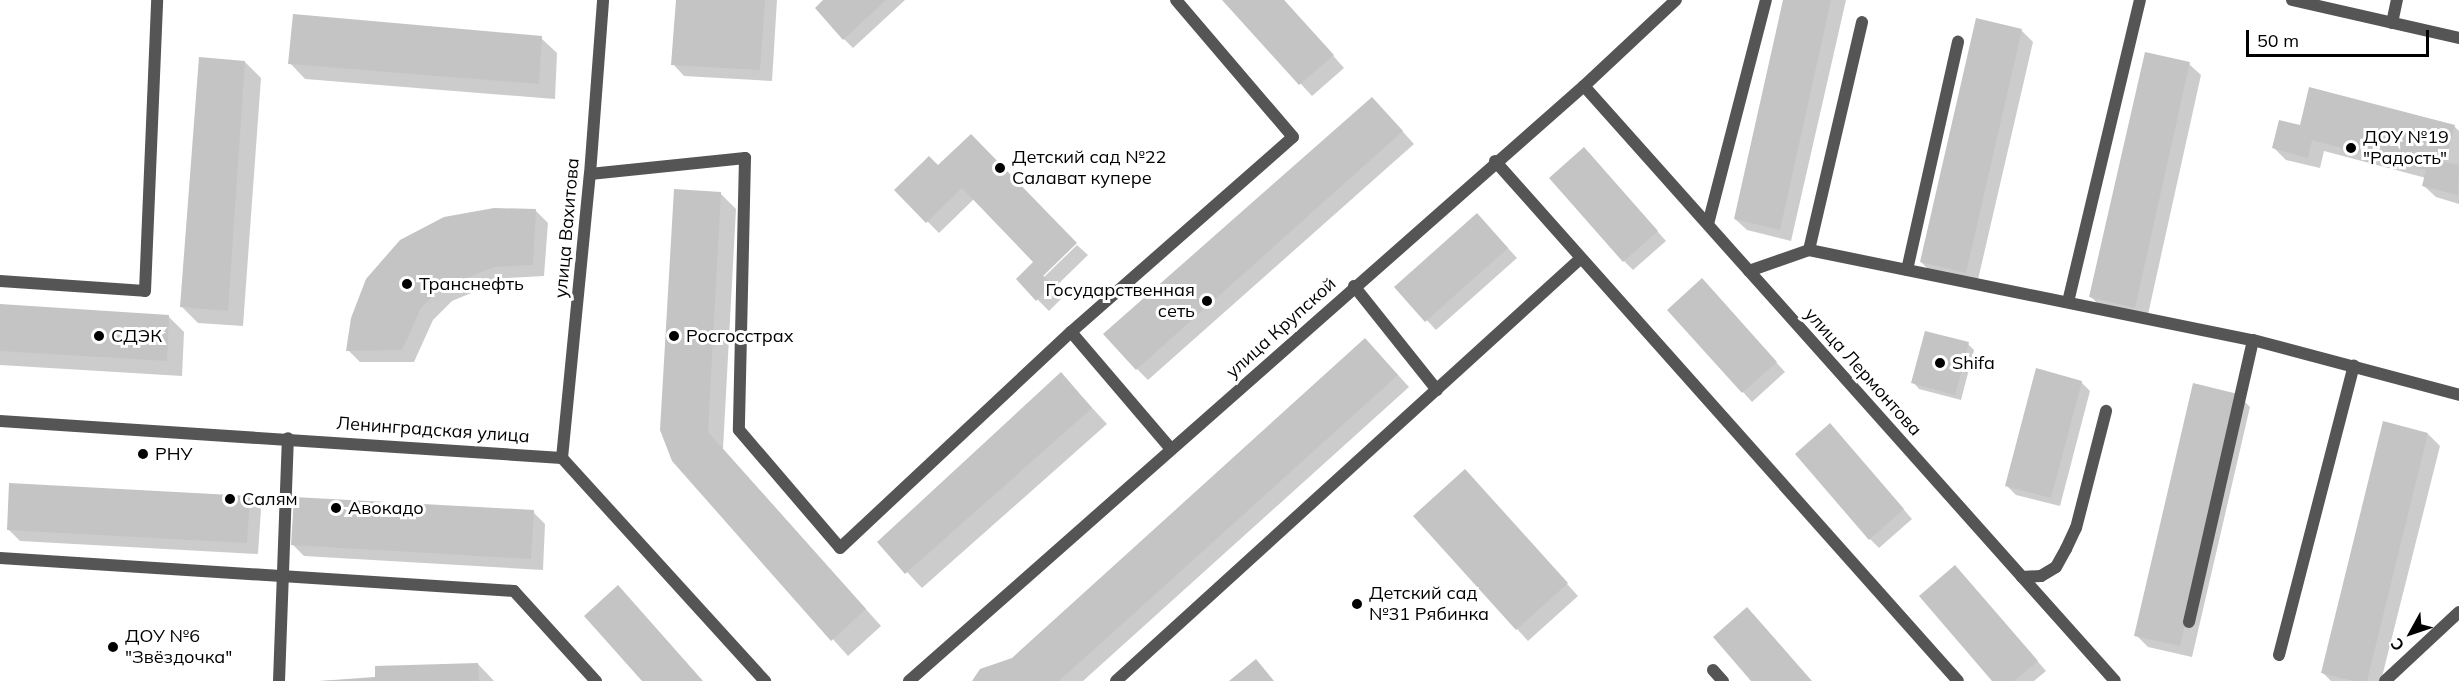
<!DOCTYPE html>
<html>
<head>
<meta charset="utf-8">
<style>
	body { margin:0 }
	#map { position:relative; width:2459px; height:681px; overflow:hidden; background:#fff; font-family:Mulish,sans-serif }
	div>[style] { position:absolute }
	.shadow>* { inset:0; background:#0003 }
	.building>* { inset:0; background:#c4c4c4 }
	.service>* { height:12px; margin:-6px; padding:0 6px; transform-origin:6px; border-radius:6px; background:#555 }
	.tertiary>* { height:12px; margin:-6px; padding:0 6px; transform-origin:6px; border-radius:6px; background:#555 }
	.dots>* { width:16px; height:16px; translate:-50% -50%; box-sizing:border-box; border:3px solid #fff; border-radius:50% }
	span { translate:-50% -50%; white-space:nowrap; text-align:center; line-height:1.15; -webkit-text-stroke:6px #fff; paint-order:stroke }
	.poi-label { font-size:18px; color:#000 }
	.left { translate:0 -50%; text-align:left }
	.right { translate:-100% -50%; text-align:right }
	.street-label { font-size:18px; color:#000 }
	.north { position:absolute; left:2381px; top:603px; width:60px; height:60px; -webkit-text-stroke:4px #fff; paint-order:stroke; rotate:230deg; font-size:16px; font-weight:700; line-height:24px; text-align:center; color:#000 }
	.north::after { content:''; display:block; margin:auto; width:21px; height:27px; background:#000; clip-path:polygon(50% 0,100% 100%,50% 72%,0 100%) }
	.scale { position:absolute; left:2246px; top:30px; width:183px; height:27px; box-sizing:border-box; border:3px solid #000; border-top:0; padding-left:8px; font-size:18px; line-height:21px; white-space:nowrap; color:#000; -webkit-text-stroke:4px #fff; paint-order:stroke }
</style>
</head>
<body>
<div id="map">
	<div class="shadow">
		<i style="clip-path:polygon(677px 0,777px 0,772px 81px,684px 76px,673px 64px)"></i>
		<i style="clip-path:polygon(826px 0,905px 0,853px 48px,844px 39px)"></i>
		<i style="clip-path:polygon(1224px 0,1284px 0,1344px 68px,1312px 96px)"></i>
		<i style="clip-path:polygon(1784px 0,1846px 0,1791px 241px,1747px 230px,1735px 219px)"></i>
		<i style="clip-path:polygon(2021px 30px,2033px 42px,1977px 284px,1933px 274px,1921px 262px)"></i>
		<i style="clip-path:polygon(541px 38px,557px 53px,555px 99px,305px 79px,290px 63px)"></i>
		<i style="clip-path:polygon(245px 62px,261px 78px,243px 326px,198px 323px,182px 307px)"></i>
		<i style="clip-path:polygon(2189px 64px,2201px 75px,2147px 319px,2103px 309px,2091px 297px)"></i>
		<i style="clip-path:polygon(1384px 111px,1414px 144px,1148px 380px,1137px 369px)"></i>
		<i style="clip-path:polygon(2454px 126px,2459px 131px,2459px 204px,2436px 197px,2424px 186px,2426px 178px,2324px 151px,2320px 168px,2286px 160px,2274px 148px,2301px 127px)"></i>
		<i style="clip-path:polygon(971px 136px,1044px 277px,1077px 245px,1088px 255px,1053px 289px,1062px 298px,1049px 311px,1018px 280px,1036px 262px,974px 199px,939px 233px,896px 190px,938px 167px)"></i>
		<i style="clip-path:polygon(1593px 159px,1666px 241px,1633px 270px,1624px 261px)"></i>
		<i style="clip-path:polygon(720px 193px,736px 209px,723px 449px,881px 626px,848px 656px,673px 461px)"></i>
		<i style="clip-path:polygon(536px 211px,548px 223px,544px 276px,507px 278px,452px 301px,433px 320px,414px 362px,360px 362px,348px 350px)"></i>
		<i style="clip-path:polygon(1486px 224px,1517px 258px,1436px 330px,1396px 287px)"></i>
		<i style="clip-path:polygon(1711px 290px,1785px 372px,1752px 402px,1669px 310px)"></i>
		<i style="clip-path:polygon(0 306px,168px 316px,184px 332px,182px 376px,0 365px)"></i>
		<i style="clip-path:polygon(1968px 344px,1974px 350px,1961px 400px,1919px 389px,1913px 382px)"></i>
		<i style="clip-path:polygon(1377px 352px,1409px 387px,1083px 681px,974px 681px,1013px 659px)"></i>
		<i style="clip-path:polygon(1061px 374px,1107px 424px,922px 588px,879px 542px)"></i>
		<i style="clip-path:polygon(2081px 382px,2090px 391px,2060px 506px,2016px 495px,2007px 486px)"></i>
		<i style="clip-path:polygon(2238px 395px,2250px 407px,2192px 657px,2148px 647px,2136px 635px)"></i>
		<i style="clip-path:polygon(2428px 434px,2440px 446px,2381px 681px,2331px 681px,2322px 672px)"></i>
		<i style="clip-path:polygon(1839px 435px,1912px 519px,1879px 548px,1870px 539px)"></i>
		<i style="clip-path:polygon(1476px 483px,1578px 596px,1528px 641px,1517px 629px)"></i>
		<i style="clip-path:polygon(249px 498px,261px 509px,258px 554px,20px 541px,8px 529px)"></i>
		<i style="clip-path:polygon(533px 512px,545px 524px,543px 570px,304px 556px,292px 544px)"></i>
		<i style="clip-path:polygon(1964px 576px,2046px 671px,2034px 681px,1994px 681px)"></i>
		<i style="clip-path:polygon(478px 664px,494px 681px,321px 681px,376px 678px)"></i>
	</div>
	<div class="building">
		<i style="clip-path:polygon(676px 0,765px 0,760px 70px,671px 65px)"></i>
		<i style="clip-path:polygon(823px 0,886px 0,843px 40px,815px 8px)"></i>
		<i style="clip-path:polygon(1222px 0,1284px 0,1334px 55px,1299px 85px)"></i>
		<i style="clip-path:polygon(1783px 0,1831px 0,1780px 230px,1734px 219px)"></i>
		<i style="clip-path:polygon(293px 14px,542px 36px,539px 84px,288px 64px)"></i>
		<i style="clip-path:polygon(1976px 18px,2022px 29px,1966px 273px,1920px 262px)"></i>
		<i style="clip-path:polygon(2145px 52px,2190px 62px,2135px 308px,2089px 297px)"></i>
		<i style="clip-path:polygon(199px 57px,245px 61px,228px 311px,180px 307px)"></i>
		<i style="clip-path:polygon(2309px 87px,2455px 125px,2445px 162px,2459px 165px,2458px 195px,2422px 186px,2426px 170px,2312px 140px,2308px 158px,2272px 148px,2279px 120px,2300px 125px)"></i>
		<i style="clip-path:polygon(1372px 97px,1403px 131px,1136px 370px,1103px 334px)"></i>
		<i style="clip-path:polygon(971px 134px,1077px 243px,1043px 276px,1052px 285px,1036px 301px,1016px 279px,1033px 262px,962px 188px,926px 223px,894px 190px,929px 156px,938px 165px)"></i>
		<i style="clip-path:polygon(1584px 147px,1658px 231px,1623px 262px,1549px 178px)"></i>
		<i style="clip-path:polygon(674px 189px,721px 192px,708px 432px,866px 609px,831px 641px,672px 461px,660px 430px)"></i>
		<i style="clip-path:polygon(494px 208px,536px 209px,533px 265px,494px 267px,440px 289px,421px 308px,402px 350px,346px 351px,351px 318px,366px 279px,400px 240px,444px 217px)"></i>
		<i style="clip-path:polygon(1477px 213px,1508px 248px,1425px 322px,1394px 287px)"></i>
		<i style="clip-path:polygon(1702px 278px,1777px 362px,1742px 393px,1667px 310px)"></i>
		<i style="clip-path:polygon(0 304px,169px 315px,167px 361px,0 351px)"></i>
		<i style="clip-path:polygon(1925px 331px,1969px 342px,1955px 395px,1911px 383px)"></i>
		<i style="clip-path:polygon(1365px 338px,1398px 375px,1059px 681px,972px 681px,980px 669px,1012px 658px)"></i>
		<i style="clip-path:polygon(2036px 368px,2082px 381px,2051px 498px,2005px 486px)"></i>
		<i style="clip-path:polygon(1061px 372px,1092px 408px,905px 574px,877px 542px)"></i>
		<i style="clip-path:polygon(2193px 383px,2238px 394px,2180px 646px,2134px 636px)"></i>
		<i style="clip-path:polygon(2383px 421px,2428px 433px,2367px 681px,2353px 681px,2321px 673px)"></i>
		<i style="clip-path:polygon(1830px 423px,1904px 509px,1869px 540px,1795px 454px)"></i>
		<i style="clip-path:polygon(1465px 469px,1568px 583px,1516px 630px,1413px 516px)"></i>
		<i style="clip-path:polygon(9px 483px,250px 496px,247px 543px,7px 530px)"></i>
		<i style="clip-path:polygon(294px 497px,534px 510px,531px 559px,291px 545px)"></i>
		<i style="clip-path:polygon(1955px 565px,2038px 661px,2014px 681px,1992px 681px,1919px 596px)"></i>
		<i style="clip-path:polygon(618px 585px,703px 681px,642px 681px,584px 616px)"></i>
		<i style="clip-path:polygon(1747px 607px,1812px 681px,1751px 681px,1713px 637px)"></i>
		<i style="clip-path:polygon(1256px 659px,1274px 681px,1229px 681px)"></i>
		<i style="clip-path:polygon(478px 663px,479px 681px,319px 681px,375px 677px,375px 666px)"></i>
	</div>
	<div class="service">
		<i style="left:2292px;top:0;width:171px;rotate:12.8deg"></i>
		<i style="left:2392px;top:23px;width:24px;rotate:-78deg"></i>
		<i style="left:1495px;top:161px;width:696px;rotate:48.32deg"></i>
		<i style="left:590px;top:174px;width:156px;rotate:-5.9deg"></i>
		<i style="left:745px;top:158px;width:272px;rotate:91.3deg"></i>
		<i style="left:739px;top:430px;width:155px;rotate:49.4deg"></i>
		<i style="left:840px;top:548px;width:316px;rotate:-43.1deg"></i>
		<i style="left:1708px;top:224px;width:231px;rotate:-75.5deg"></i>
		<i style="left:1809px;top:250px;width:453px;rotate:11.5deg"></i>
		<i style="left:2253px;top:340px;width:213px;rotate:14.9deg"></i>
		<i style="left:1907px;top:270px;width:234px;rotate:-77.4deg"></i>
		<i style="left:1749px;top:271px;width:64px;rotate:-19.3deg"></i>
		<i style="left:1809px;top:250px;width:234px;rotate:-76.9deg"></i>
		<i style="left:0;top:281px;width:145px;rotate:3.9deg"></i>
		<i style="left:145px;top:291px;width:291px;rotate:-87.6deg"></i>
		<i style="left:1354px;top:286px;width:133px;rotate:51.4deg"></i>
		<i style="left:2068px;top:302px;width:310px;rotate:-76.6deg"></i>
		<i style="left:1171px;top:449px;width:154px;rotate:-130.5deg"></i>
		<i style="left:1071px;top:332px;width:295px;rotate:-41.3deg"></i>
		<i style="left:1293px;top:137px;width:180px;rotate:-130.5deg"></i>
		<i style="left:0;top:558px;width:515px;rotate:3.67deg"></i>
		<i style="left:514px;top:591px;width:122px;rotate:47.7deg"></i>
		<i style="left:2022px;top:577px;width:19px;rotate:-3deg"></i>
		<i style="left:2041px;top:576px;width:17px;rotate:-31deg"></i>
		<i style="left:2056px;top:567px;width:21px;rotate:-61deg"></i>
		<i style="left:2066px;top:549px;width:23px;rotate:-65deg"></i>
		<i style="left:2076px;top:528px;width:121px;rotate:-75.6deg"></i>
		<i style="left:2189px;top:622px;width:289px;rotate:-77.2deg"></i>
		<i style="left:2279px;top:655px;width:299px;rotate:-75.5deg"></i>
		<i style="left:1713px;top:670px;width:15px;rotate:48deg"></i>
		<i style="left:279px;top:681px;width:243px;rotate:-87.9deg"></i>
		<i style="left:1116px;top:681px;width:627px;rotate:-42.29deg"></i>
		<i style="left:2385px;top:681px;width:101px;rotate:-43deg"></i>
	</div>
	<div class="tertiary">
		<i style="left:1584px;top:86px;width:797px;rotate:48.25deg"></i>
		<i style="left:0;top:421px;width:563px;rotate:3.77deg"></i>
		<i style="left:562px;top:458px;width:302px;rotate:47.7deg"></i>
		<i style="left:562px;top:458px;width:285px;rotate:-84.4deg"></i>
		<i style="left:590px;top:174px;width:174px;rotate:-85.7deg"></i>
		<i style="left:909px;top:681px;width:900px;rotate:-41.4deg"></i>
		<i style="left:1584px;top:86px;width:126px;rotate:-43.1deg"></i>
	</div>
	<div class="dots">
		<i style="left:2351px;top:148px;background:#000"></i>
		<i style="left:1000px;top:168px;background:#000"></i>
		<i style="left:407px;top:284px;background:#000"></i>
		<i style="left:1207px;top:301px;background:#000"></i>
		<i style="left:99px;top:336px;background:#000"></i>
		<i style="left:674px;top:336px;background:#000"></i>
		<i style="left:1940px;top:363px;background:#000"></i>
		<i style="left:143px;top:454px;background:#000"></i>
		<i style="left:230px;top:499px;background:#000"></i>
		<i style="left:336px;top:508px;background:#000"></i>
		<i style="left:1357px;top:604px;background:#000"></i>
		<i style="left:113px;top:647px;background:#000"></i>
	</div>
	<div class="poi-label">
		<span class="left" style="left:2363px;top:148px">ДОУ №19<br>"Радость"</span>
		<span class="left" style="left:1012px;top:168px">Детский сад №22<br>Салават купере</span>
		<span class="left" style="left:419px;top:284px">Транснефть</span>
		<span class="right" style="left:1195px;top:301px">Государственная<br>сеть</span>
		<span class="left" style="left:111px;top:336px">СДЭК</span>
		<span class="left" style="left:686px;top:336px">Росгосстрах</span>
		<span class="left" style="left:1952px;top:363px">Shifa</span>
		<span class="left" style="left:155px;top:454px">РНУ</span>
		<span class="left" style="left:242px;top:499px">Салям</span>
		<span class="left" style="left:348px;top:508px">Авокадо</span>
		<span class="left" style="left:1369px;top:604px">Детский сад<br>№31 Рябинка</span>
		<span class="left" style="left:125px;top:647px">ДОУ №6<br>"Звёздочка"</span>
	</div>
	<div class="street-label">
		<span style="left:567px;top:228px;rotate:-85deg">улица Вахитова</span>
		<span style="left:1281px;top:328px;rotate:-42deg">улица Крупской</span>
		<span style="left:1863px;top:372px;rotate:48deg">улица Лермонтова</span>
		<span style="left:433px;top:430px;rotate:4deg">Ленинградская улица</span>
	</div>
	<div class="north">С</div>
	<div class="scale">50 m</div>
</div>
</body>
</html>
